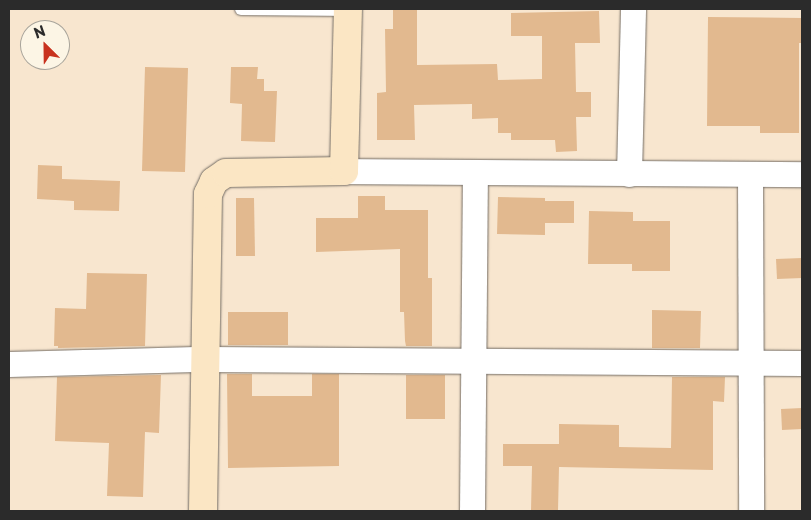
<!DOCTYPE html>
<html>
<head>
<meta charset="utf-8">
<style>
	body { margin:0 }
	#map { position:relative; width:811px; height:520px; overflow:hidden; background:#f8e6cf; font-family:"Playpen Sans",sans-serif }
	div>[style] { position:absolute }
	.building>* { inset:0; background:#e2b98f }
	.roads { filter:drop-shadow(0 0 1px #736c64) drop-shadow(0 0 1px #736c64) }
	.lane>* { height:12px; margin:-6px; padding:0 6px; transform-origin:6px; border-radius:6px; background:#fff }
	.street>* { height:25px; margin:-12.5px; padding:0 12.5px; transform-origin:12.5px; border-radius:12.5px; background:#fff }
	.secondary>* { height:28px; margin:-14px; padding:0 14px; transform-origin:14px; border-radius:14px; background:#fbe6c4 }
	span { translate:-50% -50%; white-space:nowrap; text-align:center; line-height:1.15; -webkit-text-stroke:4.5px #fcf5e5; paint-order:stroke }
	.frame { position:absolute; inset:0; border:10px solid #2b2b2b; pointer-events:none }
	.north { position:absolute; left:20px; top:20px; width:50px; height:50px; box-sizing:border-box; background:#fcf5e5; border:1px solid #a8a49b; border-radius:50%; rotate:337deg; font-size:14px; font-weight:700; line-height:20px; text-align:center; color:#2b2b2b }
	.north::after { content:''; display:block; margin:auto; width:18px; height:22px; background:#c8321e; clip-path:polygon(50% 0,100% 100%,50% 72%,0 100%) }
</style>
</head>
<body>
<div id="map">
	<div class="building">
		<i style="clip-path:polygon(393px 9px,417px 9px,417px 65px,497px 64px,498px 80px,542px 79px,542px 36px,511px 36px,511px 13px,599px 11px,600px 43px,575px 43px,576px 92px,591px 92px,591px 117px,576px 117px,577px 151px,556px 152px,555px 140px,511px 140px,511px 133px,498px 133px,498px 118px,472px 119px,472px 104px,414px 105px,415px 140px,377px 140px,377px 93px,386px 92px,385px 29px,393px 29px)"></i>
		<i style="clip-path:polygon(708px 17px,802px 18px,802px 43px,799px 43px,799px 133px,760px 133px,760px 126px,707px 126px)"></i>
		<i style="clip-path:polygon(145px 67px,188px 68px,185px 172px,142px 171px)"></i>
		<i style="clip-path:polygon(231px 67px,258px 67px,257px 79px,264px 79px,264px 91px,277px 91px,275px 142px,241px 141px,242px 104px,230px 103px)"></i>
		<i style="clip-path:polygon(38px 165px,62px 166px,62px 179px,120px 181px,119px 211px,74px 210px,74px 201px,37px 199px)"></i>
		<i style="clip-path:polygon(358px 196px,385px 196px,385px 210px,428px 210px,428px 278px,432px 278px,432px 346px,406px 346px,405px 341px,404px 312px,400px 312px,400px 249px,316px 252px,316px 218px,358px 218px)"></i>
		<i style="clip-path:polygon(498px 197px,545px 198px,545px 201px,574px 201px,574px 223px,545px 223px,545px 235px,497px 234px)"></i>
		<i style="clip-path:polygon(236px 198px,254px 198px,255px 256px,236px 256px)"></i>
		<i style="clip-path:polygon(589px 211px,633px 212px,633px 221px,670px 221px,670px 271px,632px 271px,632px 264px,588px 264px)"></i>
		<i style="clip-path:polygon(802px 258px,802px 278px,777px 279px,776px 259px)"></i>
		<i style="clip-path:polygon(87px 273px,147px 274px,145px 346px,58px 348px,58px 346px,54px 346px,55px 308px,86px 309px)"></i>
		<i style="clip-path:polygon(652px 310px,701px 311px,700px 348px,652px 348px)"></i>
		<i style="clip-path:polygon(228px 312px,288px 312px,288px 345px,228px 345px)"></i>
		<i style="clip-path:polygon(227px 374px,252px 374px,252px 396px,312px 396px,312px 374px,339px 374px,339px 466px,228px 468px)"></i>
		<i style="clip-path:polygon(161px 375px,159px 433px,145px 432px,143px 497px,107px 496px,109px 443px,55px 441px,57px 377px)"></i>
		<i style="clip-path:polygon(406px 375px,445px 375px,445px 419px,406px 419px)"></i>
		<i style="clip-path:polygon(672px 377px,725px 377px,724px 402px,713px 401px,713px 470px,559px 467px,558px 511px,531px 511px,532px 466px,503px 466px,503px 444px,559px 444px,559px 424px,619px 425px,619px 447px,671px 448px)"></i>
		<i style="clip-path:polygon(802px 408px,802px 429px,782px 430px,781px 409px)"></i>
	</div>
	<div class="roads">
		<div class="lane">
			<i style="left:241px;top:9px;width:107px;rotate:0.5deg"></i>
		</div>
		<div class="street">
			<i style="left:344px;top:171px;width:458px;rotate:0.4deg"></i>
			<i style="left:629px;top:174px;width:165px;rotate:-88.6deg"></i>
			<i style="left:750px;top:175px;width:336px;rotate:89.8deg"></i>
			<i style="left:9px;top:364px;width:196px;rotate:-1.5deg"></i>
			<i style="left:205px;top:359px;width:597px;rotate:0.38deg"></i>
			<i style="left:472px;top:511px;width:338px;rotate:-89.5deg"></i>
		</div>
		<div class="secondary">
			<i style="left:203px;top:511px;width:317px;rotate:-89.1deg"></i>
			<i style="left:208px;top:194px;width:14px;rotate:-65deg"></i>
			<i style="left:214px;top:181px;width:14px;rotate:-34deg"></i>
			<i style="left:226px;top:173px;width:118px;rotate:-1deg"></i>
			<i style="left:344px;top:171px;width:162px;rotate:-88.6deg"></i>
		</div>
	</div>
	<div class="frame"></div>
	<div class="north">N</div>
</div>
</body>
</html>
